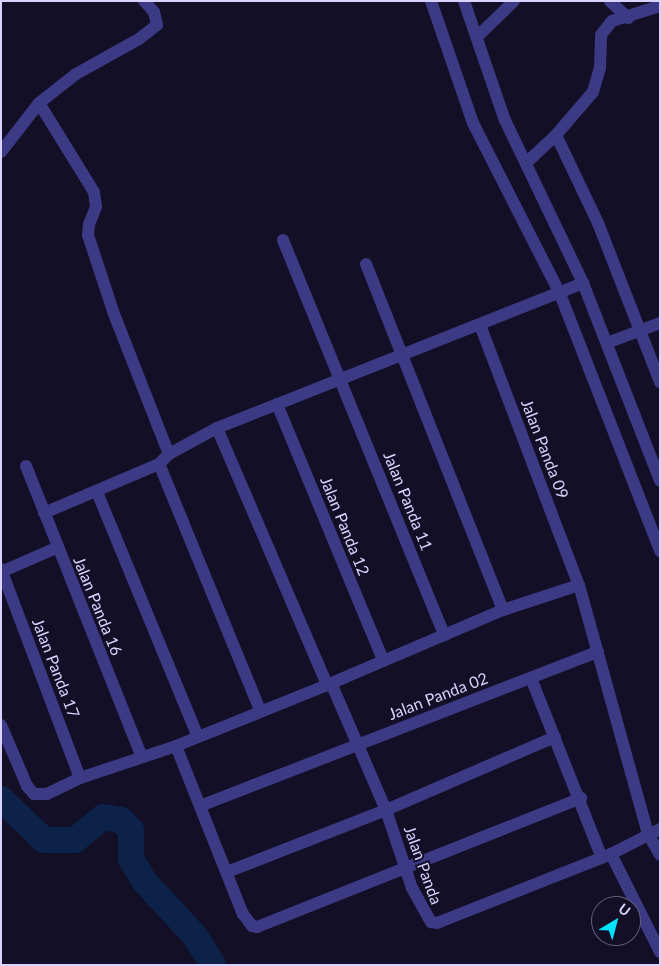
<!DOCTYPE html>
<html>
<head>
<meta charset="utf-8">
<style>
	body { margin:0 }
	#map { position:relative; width:661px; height:966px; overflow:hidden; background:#130f26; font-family:Lato,sans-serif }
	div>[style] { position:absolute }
	.river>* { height:26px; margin:-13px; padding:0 13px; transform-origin:13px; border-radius:13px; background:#0c2248 }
	.street>* { height:12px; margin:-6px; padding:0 6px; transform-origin:6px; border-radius:6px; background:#3d3a85 }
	span { translate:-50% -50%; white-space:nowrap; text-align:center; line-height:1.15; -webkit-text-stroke:4px #130f26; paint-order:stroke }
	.street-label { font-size:16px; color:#d9d4ff }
	.frame { position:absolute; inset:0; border:2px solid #d9d4ff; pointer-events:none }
	.north { position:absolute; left:591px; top:896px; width:50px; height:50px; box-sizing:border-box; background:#130f26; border:1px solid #625e7d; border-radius:50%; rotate:37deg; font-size:14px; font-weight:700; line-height:20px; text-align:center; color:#d9d4ff }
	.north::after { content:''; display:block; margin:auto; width:18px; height:22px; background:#00e5ff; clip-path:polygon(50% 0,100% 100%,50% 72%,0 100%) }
</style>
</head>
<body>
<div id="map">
	<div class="river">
		<i style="left:1px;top:799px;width:59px;rotate:43.6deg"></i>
		<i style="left:44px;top:840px;width:31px"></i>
		<i style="left:75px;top:840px;width:36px;rotate:-39deg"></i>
		<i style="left:103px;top:817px;width:18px;rotate:9deg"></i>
		<i style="left:121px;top:820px;width:14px;rotate:45deg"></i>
		<i style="left:131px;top:830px;width:29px;rotate:90deg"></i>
		<i style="left:131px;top:859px;width:27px;rotate:59deg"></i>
		<i style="left:145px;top:882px;width:74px;rotate:47.2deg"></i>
		<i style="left:195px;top:936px;width:34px;rotate:58deg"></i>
	</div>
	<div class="street">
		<i style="left:431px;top:1px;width:129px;rotate:71deg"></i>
		<i style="left:473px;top:123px;width:192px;rotate:63deg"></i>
		<i style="left:560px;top:294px;width:276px;rotate:68.7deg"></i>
		<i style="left:464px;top:1px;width:124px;rotate:71.1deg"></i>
		<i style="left:504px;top:118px;width:183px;rotate:64.4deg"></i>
		<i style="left:583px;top:283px;width:212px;rotate:68.7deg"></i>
		<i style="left:610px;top:1px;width:25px;rotate:43deg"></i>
		<i style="left:478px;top:36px;width:50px;rotate:-44.2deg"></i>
		<i style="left:39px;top:103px;width:105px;rotate:58.3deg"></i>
		<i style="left:94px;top:192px;width:15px;rotate:82deg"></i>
		<i style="left:96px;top:207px;width:18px;rotate:112deg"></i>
		<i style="left:89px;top:224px;width:11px;rotate:95deg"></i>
		<i style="left:88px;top:235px;width:83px;rotate:71.8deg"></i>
		<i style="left:114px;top:314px;width:150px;rotate:68.6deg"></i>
		<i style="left:556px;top:135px;width:98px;rotate:64.5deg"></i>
		<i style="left:598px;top:223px;width:171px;rotate:68.7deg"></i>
		<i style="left:1px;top:152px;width:62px;rotate:-52.2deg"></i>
		<i style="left:39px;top:103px;width:47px;rotate:-38.1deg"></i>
		<i style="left:76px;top:74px;width:72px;rotate:-29.1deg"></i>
		<i style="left:139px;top:39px;width:23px;rotate:-38deg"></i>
		<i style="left:157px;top:25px;width:13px;rotate:-103deg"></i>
		<i style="left:154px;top:12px;width:15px;rotate:-132deg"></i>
		<i style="left:526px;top:163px;width:41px;rotate:-43deg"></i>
		<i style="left:556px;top:135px;width:57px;rotate:-49.3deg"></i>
		<i style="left:593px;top:92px;width:26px;rotate:-74deg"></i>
		<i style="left:600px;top:67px;width:32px;rotate:-88deg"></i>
		<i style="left:601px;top:35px;width:18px;rotate:-52deg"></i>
		<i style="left:612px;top:21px;width:50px;rotate:-17.4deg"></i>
		<i style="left:283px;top:240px;width:427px;rotate:67.8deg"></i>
		<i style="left:366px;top:264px;width:372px;rotate:68.4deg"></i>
		<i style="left:480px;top:325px;width:278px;rotate:69.2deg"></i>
		<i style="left:579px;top:585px;width:258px;rotate:74.5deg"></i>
		<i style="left:648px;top:834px;width:24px;rotate:60deg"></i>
		<i style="left:607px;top:343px;width:57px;rotate:-20.7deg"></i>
		<i style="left:277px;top:404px;width:277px;rotate:67.5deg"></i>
		<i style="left:217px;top:428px;width:280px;rotate:66.8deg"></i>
		<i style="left:26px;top:466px;width:313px;rotate:68.3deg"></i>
		<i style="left:97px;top:492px;width:263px;rotate:67.6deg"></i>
		<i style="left:44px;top:513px;width:125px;rotate:-23.1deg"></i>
		<i style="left:1px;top:569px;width:223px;rotate:69.3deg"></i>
		<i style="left:1px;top:572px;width:60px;rotate:-23.6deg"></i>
		<i style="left:531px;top:678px;width:193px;rotate:68.5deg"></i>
		<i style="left:331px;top:683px;width:138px;rotate:66.6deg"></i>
		<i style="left:386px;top:810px;width:82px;rotate:71.6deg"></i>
		<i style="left:412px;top:888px;width:39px;rotate:61deg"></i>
		<i style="left:431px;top:922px;width:6px;rotate:9deg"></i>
		<i style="left:437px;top:923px;width:187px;rotate:-21.6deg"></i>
		<i style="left:611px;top:854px;width:55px;rotate:-27deg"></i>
		<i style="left:260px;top:710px;width:266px;rotate:-112.3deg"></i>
		<i style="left:159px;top:464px;width:14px;rotate:-45deg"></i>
		<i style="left:169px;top:454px;width:55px;rotate:-28.4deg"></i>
		<i style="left:217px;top:428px;width:394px;rotate:-21.6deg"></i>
		<i style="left:1px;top:725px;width:66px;rotate:66.9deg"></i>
		<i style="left:27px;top:786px;width:11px;rotate:49deg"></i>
		<i style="left:34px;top:794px;width:13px"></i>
		<i style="left:47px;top:794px;width:37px;rotate:-26deg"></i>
		<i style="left:80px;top:778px;width:101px;rotate:-18.4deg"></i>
		<i style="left:176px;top:746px;width:163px;rotate:-22deg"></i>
		<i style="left:327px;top:685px;width:191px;rotate:-23.1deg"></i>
		<i style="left:503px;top:610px;width:80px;rotate:-18.2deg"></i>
		<i style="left:176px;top:746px;width:181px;rotate:68.3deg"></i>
		<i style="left:243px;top:914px;width:15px;rotate:53deg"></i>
		<i style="left:252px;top:926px;width:5px;rotate:11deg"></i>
		<i style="left:257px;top:927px;width:349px;rotate:-21.7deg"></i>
		<i style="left:200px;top:806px;width:427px;rotate:-21.2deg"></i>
		<i style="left:611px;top:854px;width:110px;rotate:63.4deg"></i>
		<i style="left:227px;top:872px;width:171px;rotate:-21.3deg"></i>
		<i style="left:386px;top:810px;width:184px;rotate:-23.4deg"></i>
	</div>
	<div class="street-label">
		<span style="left:545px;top:449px;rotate:69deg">Jalan Panda 09</span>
		<span style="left:408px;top:501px;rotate:68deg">Jalan Panda 11</span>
		<span style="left:345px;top:526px;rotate:68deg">Jalan Panda 12</span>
		<span style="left:98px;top:606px;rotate:68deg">Jalan Panda 16</span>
		<span style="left:56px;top:668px;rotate:69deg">Jalan Panda 17</span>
		<span style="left:438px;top:696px;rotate:-21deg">Jalan Panda 02</span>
		<span style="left:423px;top:865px;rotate:70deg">Jalan Panda</span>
	</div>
	<div class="frame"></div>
	<div class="north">U</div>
</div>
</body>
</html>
